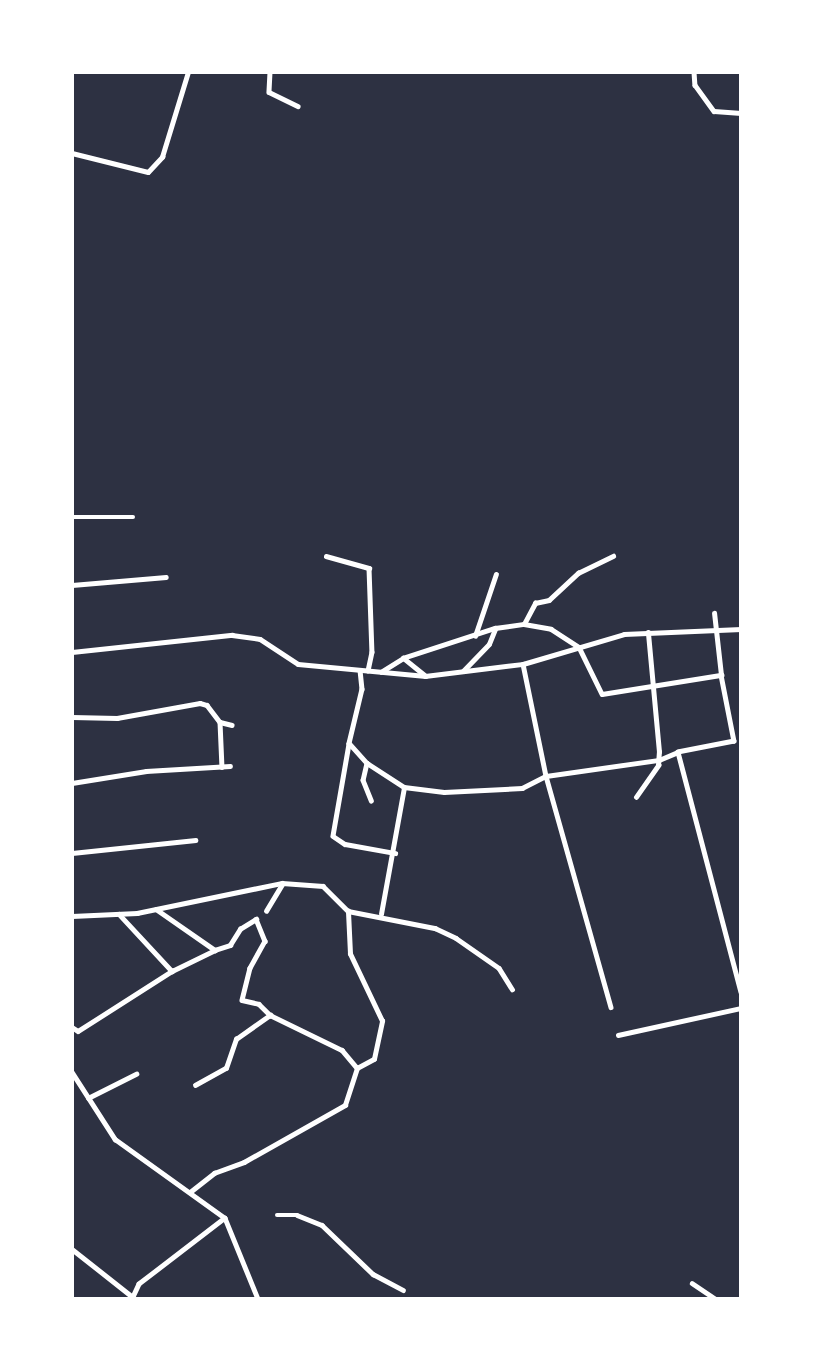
<!DOCTYPE html>
<html>
<head>
<meta charset="utf-8">
<style>
	body { margin:0 }
	#map { position:relative; width:813px; height:1371px; overflow:hidden; background:#2d3142; font-family:Cabin,sans-serif }
	div>[style] { position:absolute }
	.minor>* { height:4.5px; margin:-2.25px; padding:0 2.25px; transform-origin:2.25px; border-radius:2.25px; background:#fff }
	span { translate:-50% -50%; white-space:nowrap; text-align:center; line-height:1.15; -webkit-text-stroke:7px #fff; paint-order:stroke }
	.frame { position:absolute; inset:0; border:74px solid #fff; pointer-events:none }
</style>
</head>
<body>
<div id="map">
	<div class="minor">
		<i style="left:270px;top:72px;width:20px;rotate:93deg"></i>
		<i style="left:269px;top:92px;width:32px;rotate:26deg"></i>
		<i style="left:694px;top:72px;width:13px;rotate:86deg"></i>
		<i style="left:695px;top:85px;width:32px;rotate:54deg"></i>
		<i style="left:714px;top:111px;width:27px;rotate:4deg"></i>
		<i style="left:72px;top:153px;width:78px;rotate:14deg"></i>
		<i style="left:148px;top:172px;width:21px;rotate:-47deg"></i>
		<i style="left:162px;top:157px;width:89px;rotate:-73deg"></i>
		<i style="left:72px;top:517px;width:61px"></i>
		<i style="left:326px;top:556px;width:45px;rotate:15.6deg"></i>
		<i style="left:369px;top:568px;width:84px;rotate:88deg"></i>
		<i style="left:372px;top:652px;width:19px;rotate:102deg"></i>
		<i style="left:72px;top:585px;width:94px;rotate:-4.9deg"></i>
		<i style="left:524px;top:624px;width:27px;rotate:10deg"></i>
		<i style="left:551px;top:629px;width:33px;rotate:33deg"></i>
		<i style="left:579px;top:647px;width:52px;rotate:63.9deg"></i>
		<i style="left:602px;top:694px;width:121px;rotate:-9.1deg"></i>
		<i style="left:721px;top:675px;width:62px;rotate:-96.4deg"></i>
		<i style="left:475px;top:636px;width:65px;rotate:-71.3deg"></i>
		<i style="left:72px;top:652px;width:161px;rotate:-6.1deg"></i>
		<i style="left:232px;top:635px;width:28px;rotate:8deg"></i>
		<i style="left:260px;top:639px;width:45px;rotate:33.3deg"></i>
		<i style="left:298px;top:664px;width:128px;rotate:5.4deg"></i>
		<i style="left:425px;top:676px;width:28px;rotate:-141deg"></i>
		<i style="left:523px;top:664px;width:114px;rotate:78.4deg"></i>
		<i style="left:546px;top:776px;width:114px;rotate:-8.1deg"></i>
		<i style="left:659px;top:760px;width:21px;rotate:-23deg"></i>
		<i style="left:360px;top:670px;width:19px;rotate:84deg"></i>
		<i style="left:362px;top:689px;width:56px;rotate:103.5deg"></i>
		<i style="left:349px;top:743px;width:27px;rotate:48deg"></i>
		<i style="left:367px;top:763px;width:44px;rotate:33deg"></i>
		<i style="left:404px;top:787px;width:40px;rotate:7.1deg"></i>
		<i style="left:444px;top:792px;width:78px;rotate:-2.9deg"></i>
		<i style="left:522px;top:788px;width:27px;rotate:-27deg"></i>
		<i style="left:546px;top:776px;width:240px;rotate:74.3deg"></i>
		<i style="left:463px;top:671px;width:37px;rotate:-46deg"></i>
		<i style="left:489px;top:644px;width:16px;rotate:-68deg"></i>
		<i style="left:381px;top:672px;width:26px;rotate:-32deg"></i>
		<i style="left:403px;top:658px;width:97px;rotate:-18.1deg"></i>
		<i style="left:495px;top:628px;width:29px;rotate:-8deg"></i>
		<i style="left:524px;top:624px;width:24px;rotate:-62deg"></i>
		<i style="left:535px;top:603px;width:14px;rotate:-12deg"></i>
		<i style="left:549px;top:600px;width:40px;rotate:-43deg"></i>
		<i style="left:578px;top:573px;width:39px;rotate:-26deg"></i>
		<i style="left:721px;top:675px;width:67px;rotate:78.9deg"></i>
		<i style="left:734px;top:741px;width:57px;rotate:168.9deg"></i>
		<i style="left:678px;top:752px;width:248px;rotate:75.3deg"></i>
		<i style="left:425px;top:676px;width:99px;rotate:-7deg"></i>
		<i style="left:523px;top:664px;width:105px;rotate:-16.5deg"></i>
		<i style="left:624px;top:634px;width:117px;rotate:-2.4deg"></i>
		<i style="left:72px;top:717px;width:45px;rotate:1.3deg"></i>
		<i style="left:117px;top:718px;width:84px;rotate:-10.2deg"></i>
		<i style="left:200px;top:703px;width:7px;rotate:16deg"></i>
		<i style="left:207px;top:705px;width:21px;rotate:53deg"></i>
		<i style="left:220px;top:722px;width:12px;rotate:14deg"></i>
		<i style="left:220px;top:722px;width:45px;rotate:87.5deg"></i>
		<i style="left:349px;top:744px;width:93px;rotate:99.9deg"></i>
		<i style="left:333px;top:836px;width:14px;rotate:34deg"></i>
		<i style="left:345px;top:844px;width:51px;rotate:10.2deg"></i>
		<i style="left:367px;top:763px;width:17px;rotate:103deg"></i>
		<i style="left:363px;top:780px;width:22px;rotate:68deg"></i>
		<i style="left:72px;top:783px;width:75px;rotate:-9.2deg"></i>
		<i style="left:146px;top:771px;width:84px;rotate:-3.4deg"></i>
		<i style="left:636px;top:797px;width:39px;rotate:-55deg"></i>
		<i style="left:658px;top:765px;width:13px;rotate:-86deg"></i>
		<i style="left:659px;top:752px;width:120px;rotate:-95.3deg"></i>
		<i style="left:72px;top:853px;width:124px;rotate:-6deg"></i>
		<i style="left:156px;top:909px;width:72px;rotate:34.8deg"></i>
		<i style="left:215px;top:950px;width:16px;rotate:-18deg"></i>
		<i style="left:230px;top:945px;width:19px;rotate:-58deg"></i>
		<i style="left:240px;top:929px;width:19px;rotate:-32deg"></i>
		<i style="left:256px;top:919px;width:24px;rotate:68deg"></i>
		<i style="left:265px;top:941px;width:31px;rotate:119deg"></i>
		<i style="left:250px;top:968px;width:33px;rotate:104deg"></i>
		<i style="left:242px;top:1000px;width:17px;rotate:13deg"></i>
		<i style="left:259px;top:1004px;width:16px;rotate:45deg"></i>
		<i style="left:270px;top:1015px;width:80px;rotate:25.9deg"></i>
		<i style="left:342px;top:1050px;width:23px;rotate:50deg"></i>
		<i style="left:266px;top:911px;width:31px;rotate:-59deg"></i>
		<i style="left:119px;top:914px;width:78px;rotate:47.1deg"></i>
		<i style="left:381px;top:914px;width:128px;rotate:-79.7deg"></i>
		<i style="left:72px;top:916px;width:65px;rotate:-2.6deg"></i>
		<i style="left:137px;top:913px;width:148px;rotate:-11.7deg"></i>
		<i style="left:282px;top:883px;width:41px;rotate:4.2deg"></i>
		<i style="left:323px;top:886px;width:35px;rotate:45deg"></i>
		<i style="left:348px;top:911px;width:89px;rotate:11.1deg"></i>
		<i style="left:435px;top:928px;width:23px;rotate:25deg"></i>
		<i style="left:456px;top:938px;width:52px;rotate:34.9deg"></i>
		<i style="left:499px;top:968px;width:25px;rotate:58deg"></i>
		<i style="left:72px;top:1027px;width:7px;rotate:34deg"></i>
		<i style="left:78px;top:1031px;width:112px;rotate:-32.6deg"></i>
		<i style="left:172px;top:971px;width:48px;rotate:-26deg"></i>
		<i style="left:618px;top:1035px;width:126px;rotate:-12.4deg"></i>
		<i style="left:72px;top:1072px;width:80px;rotate:57.3deg"></i>
		<i style="left:115px;top:1139px;width:135px;rotate:35.7deg"></i>
		<i style="left:225px;top:1218px;width:108px;rotate:142.5deg"></i>
		<i style="left:139px;top:1284px;width:17px;rotate:115deg"></i>
		<i style="left:195px;top:1085px;width:35px;rotate:-29deg"></i>
		<i style="left:226px;top:1068px;width:31px;rotate:-71deg"></i>
		<i style="left:236px;top:1039px;width:42px;rotate:-35.2deg"></i>
		<i style="left:88px;top:1098px;width:54px;rotate:-26.6deg"></i>
		<i style="left:190px;top:1192px;width:31px;rotate:-38deg"></i>
		<i style="left:214px;top:1173px;width:32px;rotate:-20deg"></i>
		<i style="left:244px;top:1162px;width:116px;rotate:-29.4deg"></i>
		<i style="left:345px;top:1105px;width:39px;rotate:-72deg"></i>
		<i style="left:357px;top:1068px;width:19px;rotate:-28deg"></i>
		<i style="left:374px;top:1059px;width:39px;rotate:-78deg"></i>
		<i style="left:382px;top:1021px;width:74px;rotate:-115.5deg"></i>
		<i style="left:350px;top:954px;width:43px;rotate:-92.7deg"></i>
		<i style="left:277px;top:1215px;width:20px"></i>
		<i style="left:297px;top:1215px;width:27px;rotate:22deg"></i>
		<i style="left:322px;top:1225px;width:71px;rotate:43.9deg"></i>
		<i style="left:373px;top:1274px;width:34px;rotate:28deg"></i>
		<i style="left:225px;top:1218px;width:87px;rotate:67.8deg"></i>
		<i style="left:72px;top:1249px;width:79px;rotate:38.3deg"></i>
		<i style="left:692px;top:1283px;width:29px;rotate:34deg"></i>
	</div>
	<div class="frame"></div>
</div>
</body>
</html>
